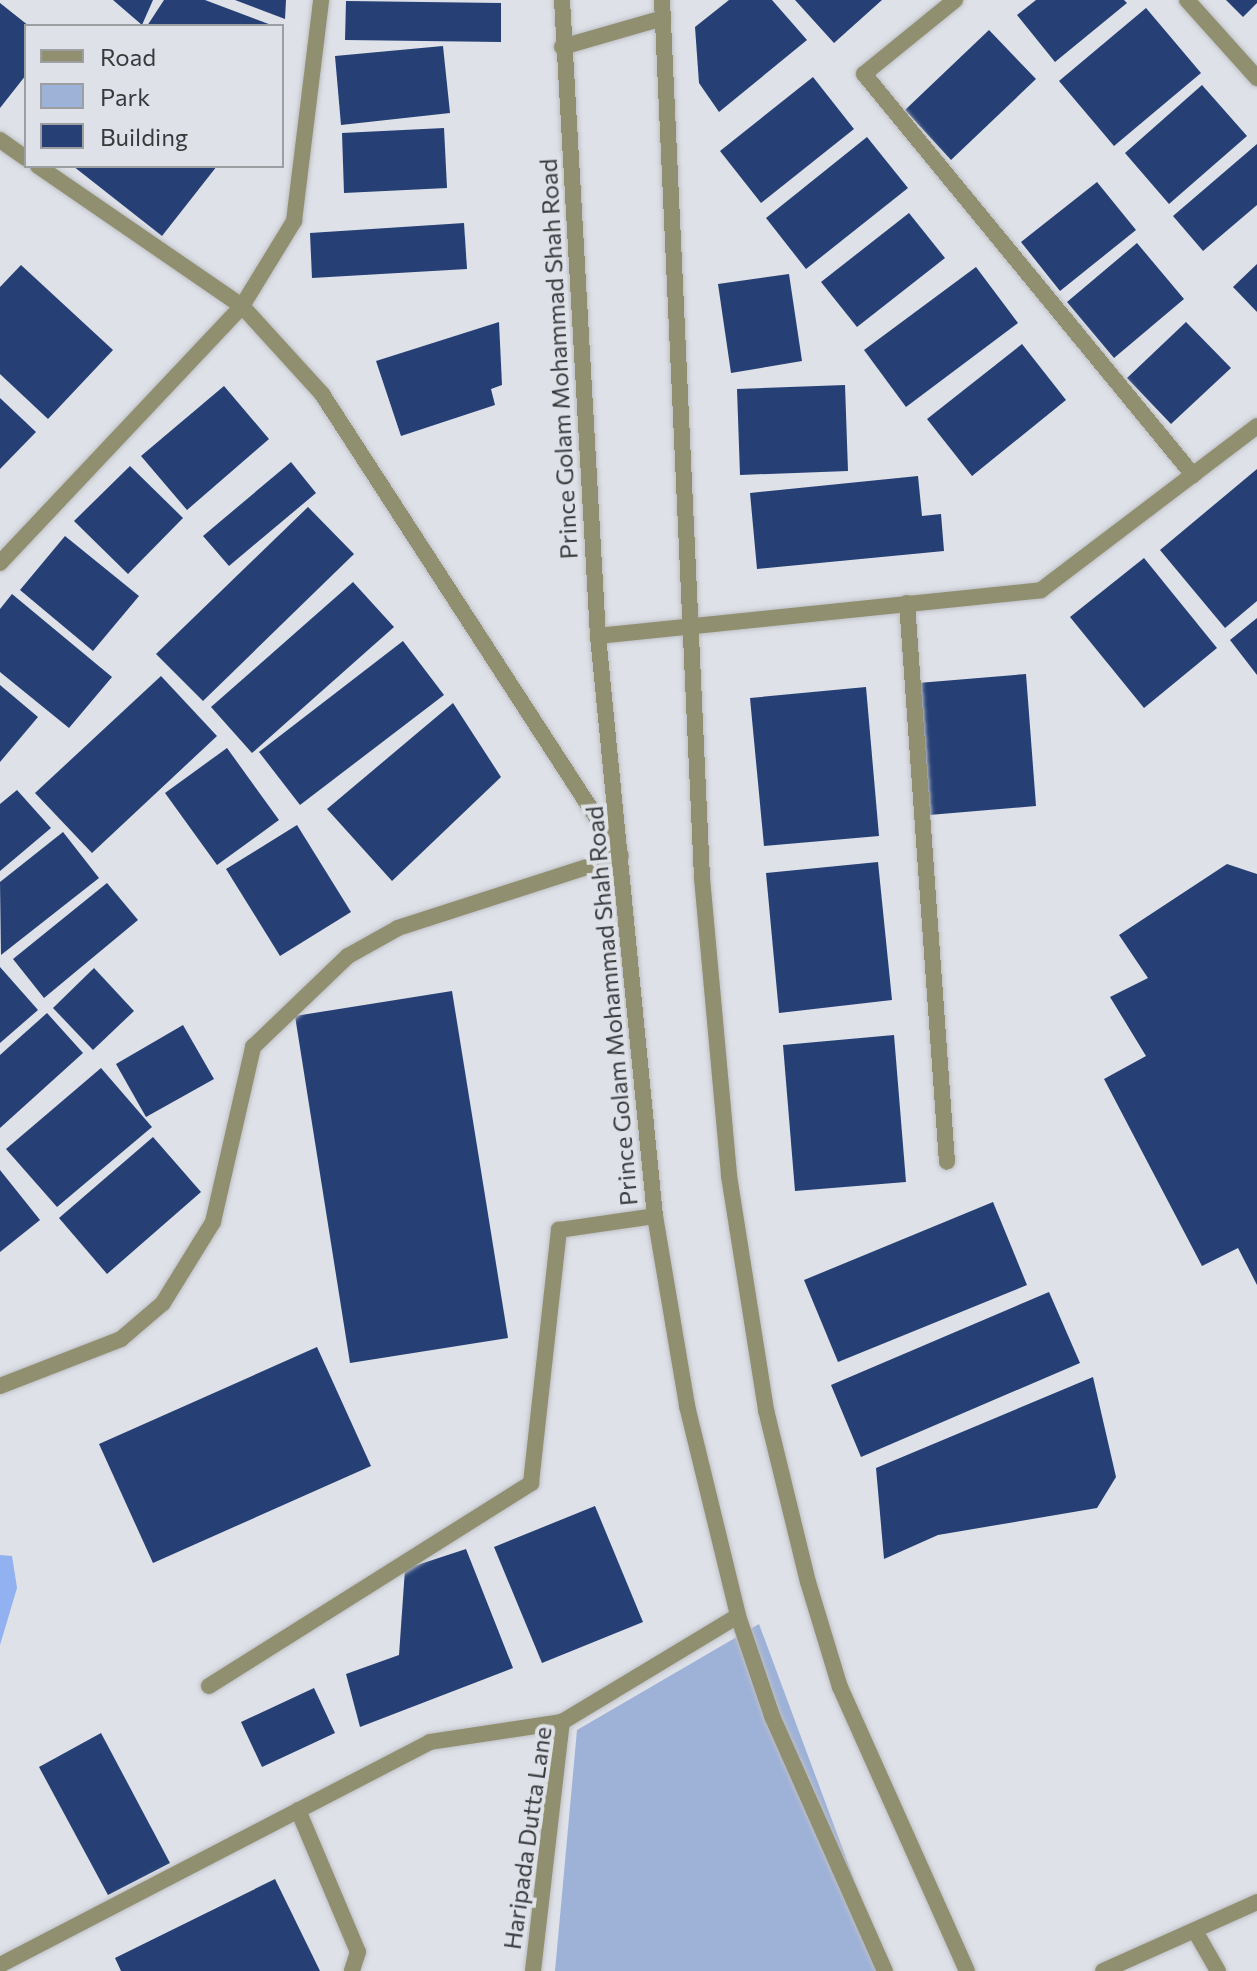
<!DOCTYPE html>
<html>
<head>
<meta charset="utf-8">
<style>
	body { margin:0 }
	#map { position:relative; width:1257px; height:1971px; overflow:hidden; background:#dee1e7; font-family:Commissioner,sans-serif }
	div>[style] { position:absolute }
	.green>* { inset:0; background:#9eb2d8 }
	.water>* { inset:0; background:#91b1f0 }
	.building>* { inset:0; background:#264076 }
	.roads { filter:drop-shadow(0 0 2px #bdbfc5) drop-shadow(0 0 2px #bdbfc5) }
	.service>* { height:16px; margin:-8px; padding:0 8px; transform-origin:8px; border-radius:8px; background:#908f70 }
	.minor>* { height:16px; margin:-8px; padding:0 8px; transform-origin:8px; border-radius:8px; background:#908f70 }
	.tertiary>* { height:16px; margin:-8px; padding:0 8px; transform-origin:8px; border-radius:8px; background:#908f70 }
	span { translate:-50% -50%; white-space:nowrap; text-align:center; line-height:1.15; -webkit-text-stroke:8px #dee1e7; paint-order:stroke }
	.street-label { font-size:24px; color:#38393b }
	.legend { position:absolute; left:24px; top:24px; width:260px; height:144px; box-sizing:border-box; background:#dee1e7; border:2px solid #9c9ea2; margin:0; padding:10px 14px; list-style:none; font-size:24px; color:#38393b }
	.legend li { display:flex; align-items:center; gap:16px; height:40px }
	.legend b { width:40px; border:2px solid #9c9ea2 }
</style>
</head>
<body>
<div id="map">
	<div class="green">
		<i style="clip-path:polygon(759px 1624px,888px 1971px,555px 1971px,577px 1730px)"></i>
	</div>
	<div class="water">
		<i style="clip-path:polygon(0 1555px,12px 1556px,17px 1588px,0 1645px)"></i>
	</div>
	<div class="building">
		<i style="clip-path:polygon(113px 0,153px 0,142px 25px)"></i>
		<i style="clip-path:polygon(164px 0,205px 0,274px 26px,147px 26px)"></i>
		<i style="clip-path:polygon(235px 0,286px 0,285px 19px)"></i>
		<i style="clip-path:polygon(729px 0,772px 0,807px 40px,719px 112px,699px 83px,695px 27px)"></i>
		<i style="clip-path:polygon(795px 0,882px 0,834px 43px)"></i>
		<i style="clip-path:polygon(1036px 0,1124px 0,1127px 3px,1055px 62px,1017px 15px)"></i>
		<i style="clip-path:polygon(1226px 0,1257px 0,1257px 3px,1243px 17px)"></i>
		<i style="clip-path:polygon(346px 1px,501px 3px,501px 42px,345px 40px)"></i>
		<i style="clip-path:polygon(0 3px,29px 26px,26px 75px,0 108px)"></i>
		<i style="clip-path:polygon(1146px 8px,1201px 73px,1114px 146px,1059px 81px)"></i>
		<i style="clip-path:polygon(989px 30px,1036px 79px,951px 160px,905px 110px)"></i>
		<i style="clip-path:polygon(443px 46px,450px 113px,341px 125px,335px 56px)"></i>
		<i style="clip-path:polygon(813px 77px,854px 129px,761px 203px,720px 151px)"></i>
		<i style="clip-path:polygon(1202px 85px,1247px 136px,1169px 204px,1125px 153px)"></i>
		<i style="clip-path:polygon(444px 128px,447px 188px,344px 193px,342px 133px)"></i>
		<i style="clip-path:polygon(867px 137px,908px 188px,806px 269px,766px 218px)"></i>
		<i style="clip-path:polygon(1257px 144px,1257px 205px,1203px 251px,1173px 216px)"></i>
		<i style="clip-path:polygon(73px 166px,217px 166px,162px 236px)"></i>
		<i style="clip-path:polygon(1097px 182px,1136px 230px,1060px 291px,1021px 242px)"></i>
		<i style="clip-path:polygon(909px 213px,945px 258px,857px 327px,821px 282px)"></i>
		<i style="clip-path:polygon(464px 223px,467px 269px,312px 278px,310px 233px)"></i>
		<i style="clip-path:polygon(1137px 243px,1184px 299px,1114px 358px,1067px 302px)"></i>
		<i style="clip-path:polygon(1257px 264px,1257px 312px,1233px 287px)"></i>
		<i style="clip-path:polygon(21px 265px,113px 350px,48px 419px,0 374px,0 287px)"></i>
		<i style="clip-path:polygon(976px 267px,1018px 323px,906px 407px,864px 350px)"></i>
		<i style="clip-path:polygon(789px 274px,802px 361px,731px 373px,718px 284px)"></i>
		<i style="clip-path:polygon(499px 322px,502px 385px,491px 389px,495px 405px,401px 436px,376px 361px)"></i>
		<i style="clip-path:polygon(1186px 322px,1231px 368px,1171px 424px,1127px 378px)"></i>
		<i style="clip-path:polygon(1022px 344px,1066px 400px,972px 476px,927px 419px)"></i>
		<i style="clip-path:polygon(845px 385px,848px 471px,740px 475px,737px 389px)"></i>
		<i style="clip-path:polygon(224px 386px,269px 439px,187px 510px,141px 456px)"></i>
		<i style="clip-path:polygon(0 398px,36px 432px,0 469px)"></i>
		<i style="clip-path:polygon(291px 462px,316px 493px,229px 566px,203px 536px)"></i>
		<i style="clip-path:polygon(130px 466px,183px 518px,128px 574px,74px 521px)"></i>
		<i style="clip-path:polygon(1257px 469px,1257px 601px,1225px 628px,1160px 550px)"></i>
		<i style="clip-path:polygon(918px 476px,922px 516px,941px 514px,944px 551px,757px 569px,750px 493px)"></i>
		<i style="clip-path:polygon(308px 507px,354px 554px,203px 701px,156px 654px)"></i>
		<i style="clip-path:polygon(65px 536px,139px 596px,93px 651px,20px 590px)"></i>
		<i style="clip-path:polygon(1144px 558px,1217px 648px,1144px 708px,1070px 617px)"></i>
		<i style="clip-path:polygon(353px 582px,394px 627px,252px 753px,211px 707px)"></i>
		<i style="clip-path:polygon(12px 594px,112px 677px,69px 728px,0 672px,0 609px)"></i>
		<i style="clip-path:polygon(1257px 618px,1257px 675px,1230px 640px)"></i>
		<i style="clip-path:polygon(403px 641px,444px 695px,300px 805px,259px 752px)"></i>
		<i style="clip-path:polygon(1026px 674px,1036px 806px,929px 815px,918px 683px)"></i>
		<i style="clip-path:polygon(161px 676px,217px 736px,92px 853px,35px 793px)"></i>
		<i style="clip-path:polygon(0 685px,38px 717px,0 762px)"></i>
		<i style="clip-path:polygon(866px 687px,879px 836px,764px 846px,750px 698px)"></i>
		<i style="clip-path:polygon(453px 703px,501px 777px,392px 881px,327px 809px)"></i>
		<i style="clip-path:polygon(227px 748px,279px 820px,217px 865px,165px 793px)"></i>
		<i style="clip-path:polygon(17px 790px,51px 828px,0 871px,0 804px)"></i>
		<i style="clip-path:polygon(297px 825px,351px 912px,280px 956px,226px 869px)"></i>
		<i style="clip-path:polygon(63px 832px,99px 878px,1px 955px,0 882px)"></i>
		<i style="clip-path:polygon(878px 862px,892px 1000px,779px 1013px,766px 873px)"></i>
		<i style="clip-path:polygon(1227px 864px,1257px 874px,1257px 1285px,1238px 1248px,1202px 1266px,1104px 1079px,1146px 1056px,1110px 997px,1148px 978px,1119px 935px)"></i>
		<i style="clip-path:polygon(107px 883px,138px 920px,44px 998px,13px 959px)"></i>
		<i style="clip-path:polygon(0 967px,38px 1010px,0 1043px)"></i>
		<i style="clip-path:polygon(94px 968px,134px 1011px,93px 1050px,53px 1008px)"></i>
		<i style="clip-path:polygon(452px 991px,508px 1338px,350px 1363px,295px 1016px)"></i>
		<i style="clip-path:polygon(47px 1013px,83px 1053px,0 1128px,0 1055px)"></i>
		<i style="clip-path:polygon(183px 1025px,214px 1079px,146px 1117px,116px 1064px)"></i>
		<i style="clip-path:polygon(894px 1035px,906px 1182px,795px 1191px,783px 1045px)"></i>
		<i style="clip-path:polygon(101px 1068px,152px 1127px,57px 1207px,6px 1149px)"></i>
		<i style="clip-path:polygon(153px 1137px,201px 1192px,107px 1274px,59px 1218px)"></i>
		<i style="clip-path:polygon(0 1170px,40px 1220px,0 1252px)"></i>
		<i style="clip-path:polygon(993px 1202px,1027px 1285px,838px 1362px,804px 1280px)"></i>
		<i style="clip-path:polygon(1049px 1292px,1080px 1363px,861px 1457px,831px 1385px)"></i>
		<i style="clip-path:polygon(317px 1347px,371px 1466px,153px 1563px,99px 1444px)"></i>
		<i style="clip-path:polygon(1093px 1377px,1116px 1477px,1097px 1508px,938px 1535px,884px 1559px,876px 1468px)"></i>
		<i style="clip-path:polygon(595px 1506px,643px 1622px,542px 1663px,494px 1547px)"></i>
		<i style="clip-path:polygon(466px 1549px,513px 1668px,360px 1727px,346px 1674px,399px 1655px,405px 1569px)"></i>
		<i style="clip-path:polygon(314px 1688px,335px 1733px,262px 1767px,241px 1722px)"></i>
		<i style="clip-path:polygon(101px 1733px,170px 1863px,108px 1895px,39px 1767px)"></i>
		<i style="clip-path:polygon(275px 1879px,320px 1971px,121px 1971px,115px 1958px)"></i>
	</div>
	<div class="roads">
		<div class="service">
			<i style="left:562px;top:47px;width:105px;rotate:-16deg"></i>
			<i style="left:0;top:1386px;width:130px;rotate:-21.2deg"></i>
			<i style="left:121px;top:1339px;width:55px;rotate:-40.6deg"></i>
			<i style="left:163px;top:1303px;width:95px;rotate:-58.3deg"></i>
			<i style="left:213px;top:1222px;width:180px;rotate:-77.1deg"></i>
			<i style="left:253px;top:1047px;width:132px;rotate:-43.8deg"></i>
			<i style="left:348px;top:956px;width:57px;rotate:-29.2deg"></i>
			<i style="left:398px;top:928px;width:234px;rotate:-17.9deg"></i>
		</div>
		<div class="minor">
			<i style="left:955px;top:0;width:117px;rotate:140.9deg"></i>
			<i style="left:864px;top:74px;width:519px;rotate:50.63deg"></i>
			<i style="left:1187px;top:0;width:105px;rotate:48.1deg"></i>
			<i style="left:0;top:140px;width:32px;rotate:35deg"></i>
			<i style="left:38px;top:166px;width:247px;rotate:34.5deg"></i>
			<i style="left:242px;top:306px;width:119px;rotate:47.7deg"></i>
			<i style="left:322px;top:394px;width:548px;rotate:57.06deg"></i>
			<i style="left:0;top:563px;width:353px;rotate:-46.7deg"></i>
			<i style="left:242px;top:306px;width:100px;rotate:-58.5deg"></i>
			<i style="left:294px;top:221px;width:223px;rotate:-83deg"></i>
			<i style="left:907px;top:603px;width:560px;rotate:85.91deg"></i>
			<i style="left:598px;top:636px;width:445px;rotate:-5.9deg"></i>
			<i style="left:1041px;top:590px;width:271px;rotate:-37.2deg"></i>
			<i style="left:209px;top:1686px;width:381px;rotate:-32.2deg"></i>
			<i style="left:531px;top:1483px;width:255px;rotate:-83.7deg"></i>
			<i style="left:559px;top:1230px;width:97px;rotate:-8.3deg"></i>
			<i style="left:298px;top:1810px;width:154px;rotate:67.1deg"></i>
			<i style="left:358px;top:1952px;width:20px;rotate:108deg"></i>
			<i style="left:1195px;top:1931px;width:46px;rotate:60.1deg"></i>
			<i style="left:0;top:1965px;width:484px;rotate:-27.4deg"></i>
			<i style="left:430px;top:1742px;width:134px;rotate:-8.6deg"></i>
			<i style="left:533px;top:1971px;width:251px;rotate:-83.4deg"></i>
			<i style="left:562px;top:1722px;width:205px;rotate:-31.1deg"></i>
			<i style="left:1103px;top:1971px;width:169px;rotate:-24.1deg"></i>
		</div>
		<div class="tertiary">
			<i style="left:562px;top:0;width:637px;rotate:86.76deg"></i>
			<i style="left:598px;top:636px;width:583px;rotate:84.39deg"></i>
			<i style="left:655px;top:1216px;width:193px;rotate:80.4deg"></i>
			<i style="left:687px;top:1406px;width:216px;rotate:76.3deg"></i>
			<i style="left:738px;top:1616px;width:106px;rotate:71.2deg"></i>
			<i style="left:772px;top:1716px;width:279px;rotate:66.1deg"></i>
			<i style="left:662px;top:0;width:879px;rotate:87.39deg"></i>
			<i style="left:702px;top:878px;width:299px;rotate:84.8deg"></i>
			<i style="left:729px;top:1176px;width:237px;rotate:81deg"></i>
			<i style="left:766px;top:1410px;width:177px;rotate:76.3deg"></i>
			<i style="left:808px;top:1582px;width:110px;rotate:73.1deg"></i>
			<i style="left:840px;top:1687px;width:311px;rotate:65.9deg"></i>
		</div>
	</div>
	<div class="street-label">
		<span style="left:558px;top:359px;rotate:-93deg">Prince Golam Mohammad Shah Road</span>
		<span style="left:611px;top:1006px;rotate:-95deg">Prince Golam Mohammad Shah Road</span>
		<span style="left:527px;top:1838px;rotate:-82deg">Haripada Dutta Lane</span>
	</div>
	<ul class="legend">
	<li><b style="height:10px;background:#908f70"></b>Road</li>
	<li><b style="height:22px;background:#9eb2d8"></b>Park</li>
	<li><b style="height:22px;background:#264076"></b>Building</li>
	</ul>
</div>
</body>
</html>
